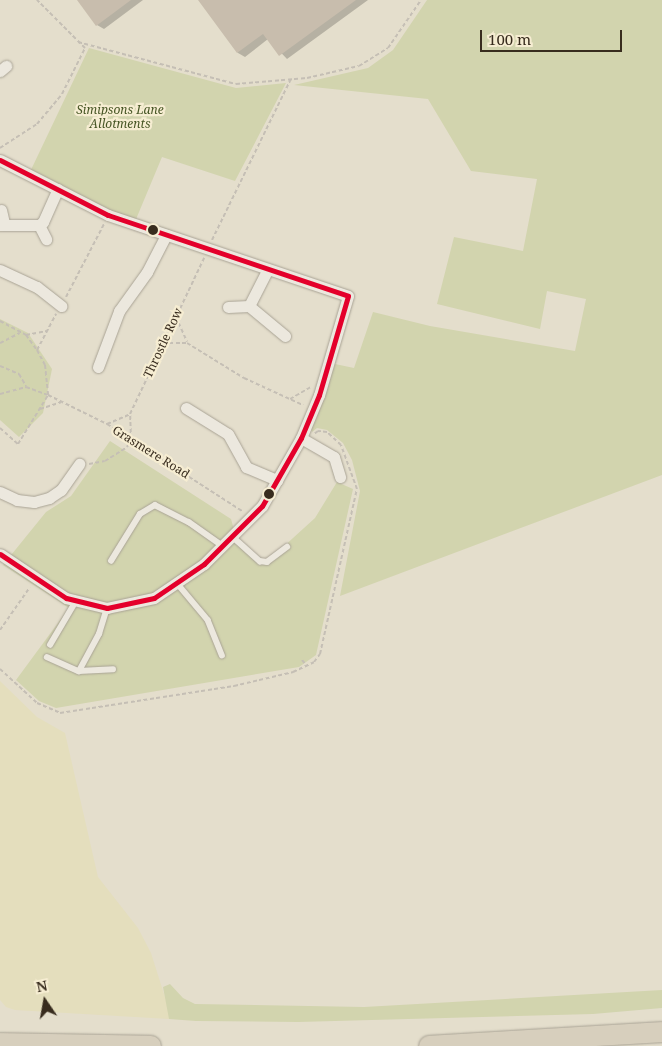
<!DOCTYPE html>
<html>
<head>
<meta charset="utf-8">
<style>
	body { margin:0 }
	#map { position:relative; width:662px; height:1046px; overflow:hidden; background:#e4decc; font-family:"Noto Serif",serif }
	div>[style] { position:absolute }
	.farmland>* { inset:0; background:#e4debd }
	.green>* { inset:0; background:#d2d4ae }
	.shadow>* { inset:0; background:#0003 }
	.building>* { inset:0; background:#c8bdad }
	.path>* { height:2px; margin-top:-1px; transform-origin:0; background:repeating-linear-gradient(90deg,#c5bfb5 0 4px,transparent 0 6.5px) }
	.roads { filter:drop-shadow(0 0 1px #a9a395) drop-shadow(0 0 1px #a9a395) }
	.lane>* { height:5.5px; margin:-2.75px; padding:0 2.75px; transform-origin:2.75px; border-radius:2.75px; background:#ece8de }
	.street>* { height:11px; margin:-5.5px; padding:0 5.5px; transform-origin:5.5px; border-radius:5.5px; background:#ece8de }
	.highway>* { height:20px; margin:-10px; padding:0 10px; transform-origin:10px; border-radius:10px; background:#d7cfbd }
	.bus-1>* { height:5px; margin:-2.5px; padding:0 2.5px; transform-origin:2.5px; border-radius:2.5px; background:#e4002b }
	.dots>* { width:14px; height:14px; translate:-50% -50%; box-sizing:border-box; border:2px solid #f6edd2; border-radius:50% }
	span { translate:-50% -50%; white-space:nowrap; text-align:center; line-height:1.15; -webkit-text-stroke:4.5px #f6edd2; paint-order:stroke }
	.park-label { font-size:12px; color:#465524; font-style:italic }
	.street-label { font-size:12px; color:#382c1e }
	.north { position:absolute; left:20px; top:976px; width:50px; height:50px; -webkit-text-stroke:4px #f6edd2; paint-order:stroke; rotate:348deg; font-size:14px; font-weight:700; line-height:20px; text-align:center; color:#382c1e }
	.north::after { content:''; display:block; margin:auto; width:18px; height:22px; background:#382c1e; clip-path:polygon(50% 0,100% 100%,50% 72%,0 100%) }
	.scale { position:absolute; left:480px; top:30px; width:142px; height:22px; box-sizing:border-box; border:2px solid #382c1e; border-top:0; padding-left:6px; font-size:15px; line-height:18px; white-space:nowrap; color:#382c1e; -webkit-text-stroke:4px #f6edd2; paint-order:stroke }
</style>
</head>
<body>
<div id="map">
	<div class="farmland">
		<i style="clip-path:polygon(0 681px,37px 717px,65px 733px,98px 877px,138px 928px,151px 953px,170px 1013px,169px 1019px,15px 1010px,6px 1007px,0 1000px)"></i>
	</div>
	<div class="green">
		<i style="clip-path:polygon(427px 0,662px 0,662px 475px,340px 596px,360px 491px,352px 460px,343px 443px,327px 430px,317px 428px,312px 432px,311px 428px,335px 364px,354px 368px,373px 312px,430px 326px,575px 351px,586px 299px,547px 291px,540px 329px,437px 304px,454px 237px,523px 251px,537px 179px,471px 171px,428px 99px,294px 85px,368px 68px,393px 50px)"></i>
		<i style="clip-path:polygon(89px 48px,236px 88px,286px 83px,235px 181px,162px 157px,134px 224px,29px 174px)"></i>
		<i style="clip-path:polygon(0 319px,28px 333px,52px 369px,43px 413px,19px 437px,0 420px)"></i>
		<i style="clip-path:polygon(110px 441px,231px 519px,238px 544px,260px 559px,271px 558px,315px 518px,337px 482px,353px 489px,316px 655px,299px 667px,56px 708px,39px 701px,16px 680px,69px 608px,3px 565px,46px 512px,71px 496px)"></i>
		<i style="clip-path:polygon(170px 984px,183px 998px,195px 1004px,364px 1007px,662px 990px,662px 1008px,593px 1014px,298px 1022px,196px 1021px,169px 1019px,163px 987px)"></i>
	</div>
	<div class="shadow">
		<i style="clip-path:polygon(78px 0,143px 0,104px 29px,97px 25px)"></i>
		<i style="clip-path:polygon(199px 0,368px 0,287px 59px,268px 39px,245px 57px,238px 53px)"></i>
	</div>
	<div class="building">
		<i style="clip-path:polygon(77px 0,131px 0,96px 26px)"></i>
		<i style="clip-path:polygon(198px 0,356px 0,279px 56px,263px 34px,237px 53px)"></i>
	</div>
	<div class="path">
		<i style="left:78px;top:42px;width:163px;rotate:14.9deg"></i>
		<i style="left:236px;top:84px;width:71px;rotate:-4.8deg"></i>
		<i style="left:307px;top:78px;width:53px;rotate:-13deg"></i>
		<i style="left:359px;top:66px;width:34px;rotate:-32deg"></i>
		<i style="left:388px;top:48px;width:58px;rotate:-55.5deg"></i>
		<i style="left:0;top:148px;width:44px;rotate:-33deg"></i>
		<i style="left:37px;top:124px;width:39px;rotate:-50deg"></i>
		<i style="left:62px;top:94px;width:51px;rotate:-63.4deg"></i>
		<i style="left:85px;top:48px;width:68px;rotate:-135deg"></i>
		<i style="left:212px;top:240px;width:179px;rotate:-63.9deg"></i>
		<i style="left:66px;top:297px;width:82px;rotate:-62.5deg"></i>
		<i style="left:176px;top:317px;width:27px;rotate:66deg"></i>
		<i style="left:0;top:321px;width:30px;rotate:28deg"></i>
		<i style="left:26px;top:335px;width:19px;rotate:54deg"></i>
		<i style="left:37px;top:350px;width:17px;rotate:62deg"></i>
		<i style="left:45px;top:365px;width:30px;rotate:84deg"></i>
		<i style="left:26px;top:335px;width:21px;rotate:-11deg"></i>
		<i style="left:0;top:343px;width:22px;rotate:-27deg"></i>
		<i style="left:163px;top:343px;width:24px"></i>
		<i style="left:187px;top:343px;width:67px;rotate:31.6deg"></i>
		<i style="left:244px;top:378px;width:65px;rotate:24.6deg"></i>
		<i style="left:37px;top:350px;width:41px;rotate:-62.2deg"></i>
		<i style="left:0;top:366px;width:21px;rotate:23deg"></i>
		<i style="left:19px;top:374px;width:14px;rotate:60deg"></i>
		<i style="left:0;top:394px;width:27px;rotate:-15deg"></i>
		<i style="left:26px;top:387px;width:23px;rotate:20deg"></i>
		<i style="left:290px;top:399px;width:24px;rotate:-30deg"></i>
		<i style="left:40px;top:409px;width:22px;rotate:-18deg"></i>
		<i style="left:107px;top:424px;width:25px;rotate:-23deg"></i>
		<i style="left:130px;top:414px;width:173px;rotate:-64.6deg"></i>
		<i style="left:0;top:428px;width:24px;rotate:42deg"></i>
		<i style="left:18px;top:444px;width:57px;rotate:-58.5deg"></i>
		<i style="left:48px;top:395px;width:66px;rotate:26.2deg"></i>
		<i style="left:107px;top:424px;width:161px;rotate:32.8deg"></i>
		<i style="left:89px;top:464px;width:16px;rotate:-11deg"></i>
		<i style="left:105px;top:461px;width:26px;rotate:-32deg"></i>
		<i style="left:127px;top:447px;width:9px;rotate:-63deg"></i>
		<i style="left:131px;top:439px;width:25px;rotate:-92deg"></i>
		<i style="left:0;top:630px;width:52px;rotate:-55.1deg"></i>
		<i style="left:302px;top:660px;width:8px;rotate:50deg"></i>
		<i style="left:0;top:669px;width:50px;rotate:42.6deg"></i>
		<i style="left:37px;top:703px;width:25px;rotate:23deg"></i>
		<i style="left:60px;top:713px;width:176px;rotate:-8.8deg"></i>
		<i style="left:234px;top:686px;width:61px;rotate:-13.3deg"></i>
		<i style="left:293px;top:672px;width:23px;rotate:-25deg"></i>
		<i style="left:314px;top:662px;width:10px;rotate:-53deg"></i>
		<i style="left:320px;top:654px;width:169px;rotate:-77.4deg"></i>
		<i style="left:357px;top:489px;width:47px;rotate:-110deg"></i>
		<i style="left:341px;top:445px;width:19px;rotate:-137deg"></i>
		<i style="left:327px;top:432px;width:9px;rotate:-174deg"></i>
		<i style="left:318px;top:431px;width:5px;rotate:143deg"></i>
	</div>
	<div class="roads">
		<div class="lane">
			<i style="left:232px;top:536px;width:38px;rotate:42deg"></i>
			<i style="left:260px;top:561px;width:7px;rotate:8deg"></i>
			<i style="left:267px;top:562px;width:25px;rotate:-37deg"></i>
			<i style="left:111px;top:561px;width:55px;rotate:-58.3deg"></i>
			<i style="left:140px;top:514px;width:17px;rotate:-31deg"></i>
			<i style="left:155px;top:505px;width:38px;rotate:27deg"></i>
			<i style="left:189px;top:522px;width:42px;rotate:35.2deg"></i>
			<i style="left:177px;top:583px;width:48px;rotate:50deg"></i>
			<i style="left:208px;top:620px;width:38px;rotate:68deg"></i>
			<i style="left:50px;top:645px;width:51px;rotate:-59.4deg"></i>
			<i style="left:47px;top:657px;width:35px;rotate:24deg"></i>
			<i style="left:79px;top:671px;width:34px;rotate:-3deg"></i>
			<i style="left:79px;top:671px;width:42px;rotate:-61.6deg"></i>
			<i style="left:99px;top:634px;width:27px;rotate:-73deg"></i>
		</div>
		<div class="street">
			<i style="left:0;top:71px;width:8px;rotate:-40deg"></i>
			<i style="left:0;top:160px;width:121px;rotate:27deg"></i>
			<i style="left:108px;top:215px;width:253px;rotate:18.6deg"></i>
			<i style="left:348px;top:296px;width:103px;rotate:106.3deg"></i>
			<i style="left:319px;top:395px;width:47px;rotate:112.7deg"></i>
			<i style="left:301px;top:438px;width:78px;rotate:119.8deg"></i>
			<i style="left:262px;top:506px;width:82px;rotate:135deg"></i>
			<i style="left:204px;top:564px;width:60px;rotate:145.8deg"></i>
			<i style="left:154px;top:598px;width:48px;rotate:168deg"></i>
			<i style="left:107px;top:608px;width:42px;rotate:-166.3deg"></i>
			<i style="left:66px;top:598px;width:79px;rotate:-146.3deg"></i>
			<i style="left:1px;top:210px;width:13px;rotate:77deg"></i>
			<i style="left:0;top:225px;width:39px"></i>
			<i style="left:39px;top:225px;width:5px;rotate:-37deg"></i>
			<i style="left:43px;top:222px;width:36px;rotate:-66deg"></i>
			<i style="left:39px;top:225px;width:16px;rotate:63deg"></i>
			<i style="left:0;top:270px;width:41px;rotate:24.7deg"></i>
			<i style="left:37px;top:287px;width:31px;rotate:38deg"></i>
			<i style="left:249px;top:306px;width:39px;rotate:-63deg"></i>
			<i style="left:228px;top:307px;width:21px;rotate:-3deg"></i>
			<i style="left:249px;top:306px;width:47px;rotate:39.8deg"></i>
			<i style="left:98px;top:367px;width:60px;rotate:-69.4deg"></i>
			<i style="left:119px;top:311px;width:48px;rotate:-54.3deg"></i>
			<i style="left:147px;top:272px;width:42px;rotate:-62.8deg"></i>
			<i style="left:186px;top:408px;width:49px;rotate:31.8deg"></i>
			<i style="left:228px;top:434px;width:38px;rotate:61deg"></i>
			<i style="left:246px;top:467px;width:34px;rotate:23deg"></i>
			<i style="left:301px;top:438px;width:38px;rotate:30deg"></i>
			<i style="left:334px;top:457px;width:21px;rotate:73deg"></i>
			<i style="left:0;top:492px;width:19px;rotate:25deg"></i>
			<i style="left:17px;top:500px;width:17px;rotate:7deg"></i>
			<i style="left:34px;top:502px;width:16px;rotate:-15deg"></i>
			<i style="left:49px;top:498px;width:14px;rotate:-34deg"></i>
			<i style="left:61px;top:490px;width:32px;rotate:-55deg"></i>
		</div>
		<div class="highway">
			<i style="left:0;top:1043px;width:151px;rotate:1.1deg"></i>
			<i style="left:429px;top:1046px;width:233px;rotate:-3.4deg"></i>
		</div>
	</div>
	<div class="bus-1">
		<i style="left:0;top:160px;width:121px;rotate:27deg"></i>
		<i style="left:108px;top:215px;width:253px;rotate:18.6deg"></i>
		<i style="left:348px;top:296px;width:103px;rotate:106.3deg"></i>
		<i style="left:319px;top:395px;width:47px;rotate:112.7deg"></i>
		<i style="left:301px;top:438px;width:78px;rotate:119.8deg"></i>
		<i style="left:262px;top:506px;width:82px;rotate:135deg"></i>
		<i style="left:204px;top:564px;width:60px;rotate:145.8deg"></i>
		<i style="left:154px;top:598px;width:48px;rotate:168deg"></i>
		<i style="left:107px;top:608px;width:42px;rotate:-166.3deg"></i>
		<i style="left:66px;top:598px;width:79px;rotate:-146.3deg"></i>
	</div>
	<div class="dots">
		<i style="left:153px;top:230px;background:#382c1e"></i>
		<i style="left:269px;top:494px;background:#382c1e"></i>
	</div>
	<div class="park-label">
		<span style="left:120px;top:117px">Simipsons Lane<br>Allotments</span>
	</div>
	<div class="street-label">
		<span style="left:163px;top:343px;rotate:-65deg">Throstle Row</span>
		<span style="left:151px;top:452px;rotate:32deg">Grasmere Road</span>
	</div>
	<div class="north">N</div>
	<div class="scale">100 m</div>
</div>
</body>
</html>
